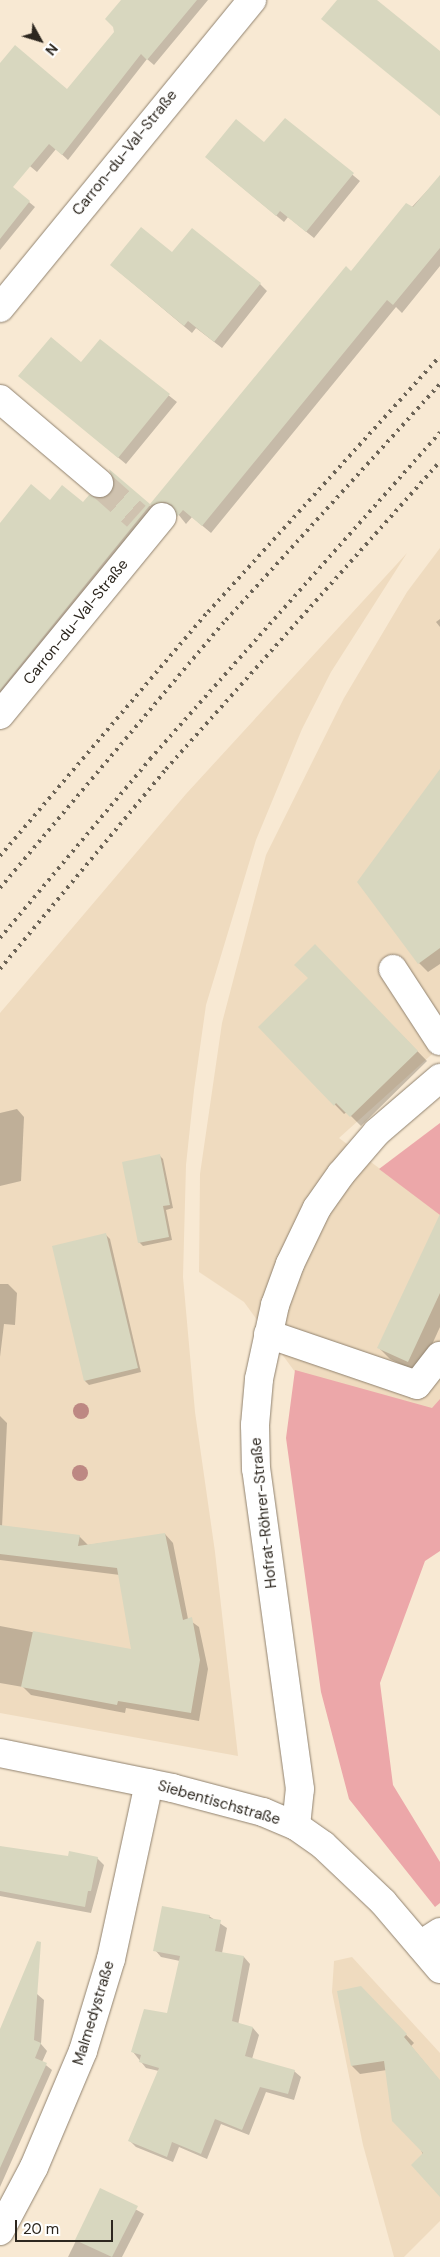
<!DOCTYPE html>
<html>
<head>
<meta charset="utf-8">
<style>
	body { margin:0 }
	#map { position:relative; width:440px; height:2257px; overflow:hidden; background:#f8e9d3; font-family:"DM Sans",sans-serif }
	div>[style] { position:absolute }
	.built>* { inset:0; background:#efdbbf }
	.green>* { inset:0; background:#eca7a9 }
	.shadow>* { inset:0; background:#0003 }
	.building>* { inset:0; background:#d8d7bf }
	.minor-tunnel>* { height:28px; margin-top:-14px; transform-origin:0; background:repeating-linear-gradient(90deg,#cfc2af 0 28px,transparent 0 42px) }
	.roads { filter:drop-shadow(0 0 1px #90826f) drop-shadow(0 0 1px #90826f) }
	.minor>* { height:28px; margin:-14px; padding:0 14px; transform-origin:14px; border-radius:14px; background:#fff }
	.rail>* { height:4px; margin-top:-2px; transform-origin:0; background:repeating-linear-gradient(90deg,#6c6457 0 2.5px,transparent 0 7.5px) }
	.trees>* { width:16px; height:16px; margin:-8px; border-radius:50%; background:#bd8883 }
	span { translate:-50% -50%; white-space:nowrap; text-align:center; line-height:1.15; -webkit-text-stroke:4.5px #fff; paint-order:stroke }
	.street-label { font-size:15px; color:#2d271f }
	.north { position:absolute; left:15px; top:15px; width:50px; height:50px; -webkit-text-stroke:4px #fff; paint-order:stroke; rotate:129deg; font-size:14px; font-weight:700; line-height:20px; text-align:center; color:#2d271f }
	.north::after { content:''; display:block; margin:auto; width:18px; height:22px; background:#2d271f; clip-path:polygon(50% 0,100% 100%,50% 72%,0 100%) }
	.scale { position:absolute; left:15px; top:2220px; width:98px; height:22px; box-sizing:border-box; border:2px solid #2d271f; border-top:0; padding-left:6px; font-size:15px; line-height:18px; white-space:nowrap; color:#2d271f; -webkit-text-stroke:4px #fff; paint-order:stroke }
</style>
</head>
<body>
<div id="map">
	<div class="built">
		<i style="clip-path:polygon(440px 548px,440px 1047px,339px 1138px,440px 1214px,440px 1403px,434px 1410px,295px 1372px,244px 1302px,199px 1272px,200px 1174px,222px 1023px,266px 855px,344px 698px,407px 592px)"></i>
		<i style="clip-path:polygon(407px 553px,331px 672px,302px 729px,256px 840px,206px 1005px,194px 1090px,186px 1165px,183px 1277px,195px 1412px,215px 1552px,238px 1756px,0 1713px,0 1013px,186px 794px)"></i>
		<i style="clip-path:polygon(352px 1957px,440px 2053px,440px 2221px,404px 2257px,394px 2257px,363px 2145px,332px 1992px,334px 1961px)"></i>
	</div>
	<div class="green">
		<i style="clip-path:polygon(440px 1123px,440px 1215px,379px 1169px)"></i>
		<i style="clip-path:polygon(295px 1370px,432px 1408px,440px 1399px,440px 1551px,425px 1561px,380px 1683px,393px 1785px,440px 1862px,440px 1903px,435px 1907px,349px 1799px,321px 1692px,286px 1438px)"></i>
	</div>
	<div class="shadow">
		<i style="clip-path:polygon(123px 0,208px 0,154px 65px,147px 59px,68px 160px,56px 149px,37px 172px,0 141px,0 65px,68px 90px,115px 32px)"></i>
		<i style="clip-path:polygon(285px 119px,360px 181px,314px 238px,288px 217px,284px 222px,214px 164px,264px 144px)"></i>
		<i style="clip-path:polygon(440px 177px,440px 266px,402px 313px,396px 307px,211px 533px,192px 517px,186px 524px,174px 509px,159px 513px,0 708px,0 527px,50px 501px,83px 504px,104px 499px,112px 494px,116px 485px,112px 473px,150px 506px,346px 268px,351px 272px)"></i>
		<i style="clip-path:polygon(1px 179px,35px 207px,0 250px,0 181px)"></i>
		<i style="clip-path:polygon(172px 253px,260px 284px,267px 291px,222px 348px,196px 328px,192px 333px,111px 265px)"></i>
		<i style="clip-path:polygon(100px 341px,177px 402px,126px 464px,20px 376px,81px 364px)"></i>
		<i style="clip-path:polygon(440px 619px,440px 627px,436px 622px)"></i>
		<i style="clip-path:polygon(440px 771px,440px 964px,428px 972px,419px 963px)"></i>
		<i style="clip-path:polygon(315px 946px,427px 1061px,361px 1126px,347px 1112px,344px 1114px,260px 1027px,309px 978px)"></i>
		<i style="clip-path:polygon(17px 1109px,24px 1117px,21px 1181px,0 1186px,0 1113px)"></i>
		<i style="clip-path:polygon(159px 1155px,163px 1159px,173px 1208px,166px 1210px,172px 1240px,143px 1246px,139px 1242px)"></i>
		<i style="clip-path:polygon(106px 1235px,110px 1239px,141px 1372px,89px 1385px,85px 1381px)"></i>
		<i style="clip-path:polygon(440px 1258px,440px 1327px,419px 1373px,390px 1359px,379px 1348px)"></i>
		<i style="clip-path:polygon(0 1284px,8px 1284px,17px 1293px,15px 1325px,4px 1324px,0 1357px)"></i>
		<i style="clip-path:polygon(0 1416px,7px 1423px,2px 1527px,79px 1536px,88px 1545px,165px 1534px,173px 1543px,188px 1619px,199px 1627px,208px 1669px,199px 1721px,126px 1708px,125px 1713px,31px 1695px,23px 1687px,0 1683px,0 1626px,132px 1651px,120px 1575px,0 1560px,0 1567px)"></i>
		<i style="clip-path:polygon(0 1847px,69px 1858px,97px 1858px,104px 1865px,91px 1913px,0 1896px)"></i>
		<i style="clip-path:polygon(209px 1916px,227px 1928px,222px 1953px,244px 1957px,250px 1964px,238px 2025px,253px 2028px,259px 2035px,252px 2059px,294px 2071px,301px 2077px,294px 2100px,266px 2092px,249px 2135px,221px 2124px,207px 2159px,179px 2147px,173px 2162px,136px 2147px,130px 2141px,159px 2071px,146px 2068px,133px 2052px,168px 2014px,180px 1961px,161px 1957px,155px 1950px)"></i>
		<i style="clip-path:polygon(360px 1987px,414px 2043px,411px 2046px,440px 2081px,440px 2195px,387px 2070px,360px 2074px,352px 2066px)"></i>
		<i style="clip-path:polygon(37px 1994px,44px 2000px,41px 2044px,47px 2051px,42px 2062px,52px 2070px,0 2187px,0 2031px)"></i>
		<i style="clip-path:polygon(101px 2190px,144px 2214px,122px 2257px,68px 2257px)"></i>
	</div>
	<div class="building">
		<i style="clip-path:polygon(121px 0,197px 0,147px 60px,141px 54px,62px 155px,49px 144px,13px 187px,30px 201px,0 239px,0 63px,15px 45px,67px 89px,114px 32px,113px 27px,105px 19px)"></i>
		<i style="clip-path:polygon(337px 0,377px 0,440px 51px,440px 116px,321px 19px)"></i>
		<i style="clip-path:polygon(285px 118px,354px 173px,306px 232px,280px 211px,276px 216px,205px 157px,236px 119px,264px 142px)"></i>
		<i style="clip-path:polygon(440px 175px,440px 248px,393px 305px,387px 300px,202px 526px,183px 510px,177px 517px,172px 505px,165px 502px,150px 505px,0 690px,0 523px,31px 484px,50px 500px,62px 485px,83px 502px,89px 495px,104px 498px,111px 493px,114px 485px,109px 469px,150px 504px,346px 266px,351px 271px,406px 203px,413px 207px)"></i>
		<i style="clip-path:polygon(141px 227px,172px 252px,192px 228px,261px 283px,214px 342px,188px 321px,184px 326px,110px 265px)"></i>
		<i style="clip-path:polygon(51px 337px,81px 362px,100px 339px,170px 394px,118px 458px,18px 376px)"></i>
		<i style="clip-path:polygon(440px 769px,440px 948px,418px 964px,357px 882px)"></i>
		<i style="clip-path:polygon(315px 944px,418px 1051px,350px 1117px,336px 1103px,334px 1106px,258px 1027px,308px 978px,294px 965px)"></i>
		<i style="clip-path:polygon(160px 1154px,170px 1205px,163px 1206px,169px 1237px,138px 1243px,122px 1162px)"></i>
		<i style="clip-path:polygon(440px 1214px,440px 1293px,408px 1362px,377px 1348px)"></i>
		<i style="clip-path:polygon(106px 1233px,138px 1368px,84px 1381px,52px 1246px)"></i>
		<i style="clip-path:polygon(0 1525px,80px 1535px,78px 1546px,165px 1533px,183px 1620px,192px 1617px,200px 1660px,191px 1713px,118px 1701px,117px 1705px,21px 1687px,33px 1631px,131px 1649px,117px 1568px,0 1554px)"></i>
		<i style="clip-path:polygon(0 1846px,68px 1856px,69px 1851px,98px 1857px,91px 1891px,88px 1891px,85px 1907px,0 1891px)"></i>
		<i style="clip-path:polygon(162px 1906px,210px 1915px,209px 1918px,221px 1920px,215px 1951px,244px 1956px,232px 2021px,253px 2027px,245px 2056px,295px 2070px,288px 2094px,260px 2087px,242px 2130px,215px 2119px,201px 2154px,172px 2142px,167px 2157px,128px 2141px,159px 2068px,139px 2062px,141px 2055px,131px 2052px,144px 2009px,167px 2013px,180px 1956px,153px 1951px)"></i>
		<i style="clip-path:polygon(37px 1941px,41px 1942px,34px 2040px,41px 2043px,35px 2058px,47px 2063px,0 2168px,0 2029px)"></i>
		<i style="clip-path:polygon(361px 1986px,407px 2034px,404px 2037px,440px 2080px,440px 2197px,411px 2165px,423px 2153px,392px 2121px,384px 2061px,351px 2066px,337px 1991px)"></i>
		<i style="clip-path:polygon(100px 2188px,138px 2206px,112px 2257px,75px 2240px)"></i>
	</div>
	<div class="minor-tunnel">
		<i style="left:99px;top:483px;width:50px;rotate:41.7deg"></i>
	</div>
	<div class="roads">
		<div class="minor">
			<i style="left:0;top:308px;width:398px;rotate:-50.7deg"></i>
			<i style="left:0;top:399px;width:130px;rotate:40.3deg"></i>
			<i style="left:0;top:715px;width:256px;rotate:-50.7deg"></i>
			<i style="left:393px;top:969px;width:86px;rotate:56.9deg"></i>
			<i style="left:268px;top:1334px;width:157px;rotate:18.9deg"></i>
			<i style="left:417px;top:1385px;width:37px;rotate:-52deg"></i>
			<i style="left:0;top:1753px;width:176px;rotate:11.5deg"></i>
			<i style="left:172px;top:1788px;width:94px;rotate:14.8deg"></i>
			<i style="left:263px;top:1812px;width:36px;rotate:23deg"></i>
			<i style="left:296px;top:1826px;width:33px;rotate:35deg"></i>
			<i style="left:323px;top:1845px;width:83px;rotate:43.5deg"></i>
			<i style="left:383px;top:1902px;width:88px;rotate:49.6deg"></i>
			<i style="left:296px;top:1826px;width:37px;rotate:-84deg"></i>
			<i style="left:300px;top:1789px;width:323px;rotate:-97.8deg"></i>
			<i style="left:256px;top:1469px;width:44px;rotate:-91.3deg"></i>
			<i style="left:255px;top:1425px;width:46px;rotate:-85deg"></i>
			<i style="left:259px;top:1379px;width:76px;rotate:-77.8deg"></i>
			<i style="left:275px;top:1305px;width:44px;rotate:-69.9deg"></i>
			<i style="left:290px;top:1264px;width:62px;rotate:-64.3deg"></i>
			<i style="left:317px;top:1208px;width:42px;rotate:-54.8deg"></i>
			<i style="left:341px;top:1174px;width:55px;rotate:-49.4deg"></i>
			<i style="left:377px;top:1132px;width:83px;rotate:-40.6deg"></i>
			<i style="left:420px;top:1945px;width:24px;rotate:-33deg"></i>
			<i style="left:0;top:2231px;width:72px;rotate:-62deg"></i>
			<i style="left:34px;top:2167px;width:126px;rotate:-67.1deg"></i>
			<i style="left:83px;top:2051px;width:96px;rotate:-73.1deg"></i>
			<i style="left:111px;top:1959px;width:180px;rotate:-77.8deg"></i>
		</div>
	</div>
	<div class="rail">
		<i style="left:0;top:856px;width:321px;rotate:-49.6deg"></i>
		<i style="left:208px;top:612px;width:345px;rotate:-47.8deg"></i>
		<i style="left:0;top:888px;width:351px;rotate:-49.9deg"></i>
		<i style="left:226px;top:620px;width:319px;rotate:-47.8deg"></i>
		<i style="left:0;top:938px;width:234px;rotate:-50deg"></i>
		<i style="left:150px;top:759px;width:437px;rotate:-48.4deg"></i>
		<i style="left:0;top:969px;width:260px;rotate:-50.3deg"></i>
		<i style="left:166px;top:769px;width:412px;rotate:-48.3deg"></i>
	</div>
	<div class="trees">
		<i style="left:81px;top:1411px"></i>
		<i style="left:80px;top:1473px"></i>
	</div>
	<div class="street-label">
		<span style="left:125px;top:153px;rotate:-51deg">Carron-du-Val-Straße</span>
		<span style="left:76px;top:622px;rotate:-51deg">Carron-du-Val-Straße</span>
		<span style="left:264px;top:1513px;rotate:-96deg">Hofrat-Röhrer-Straße</span>
		<span style="left:219px;top:1803px;rotate:16deg">Siebentischstraße</span>
		<span style="left:94px;top:2013px;rotate:-73deg">Malmedystraße</span>
	</div>
	<div class="north">N</div>
	<div class="scale">20 m</div>
</div>
</body>
</html>
